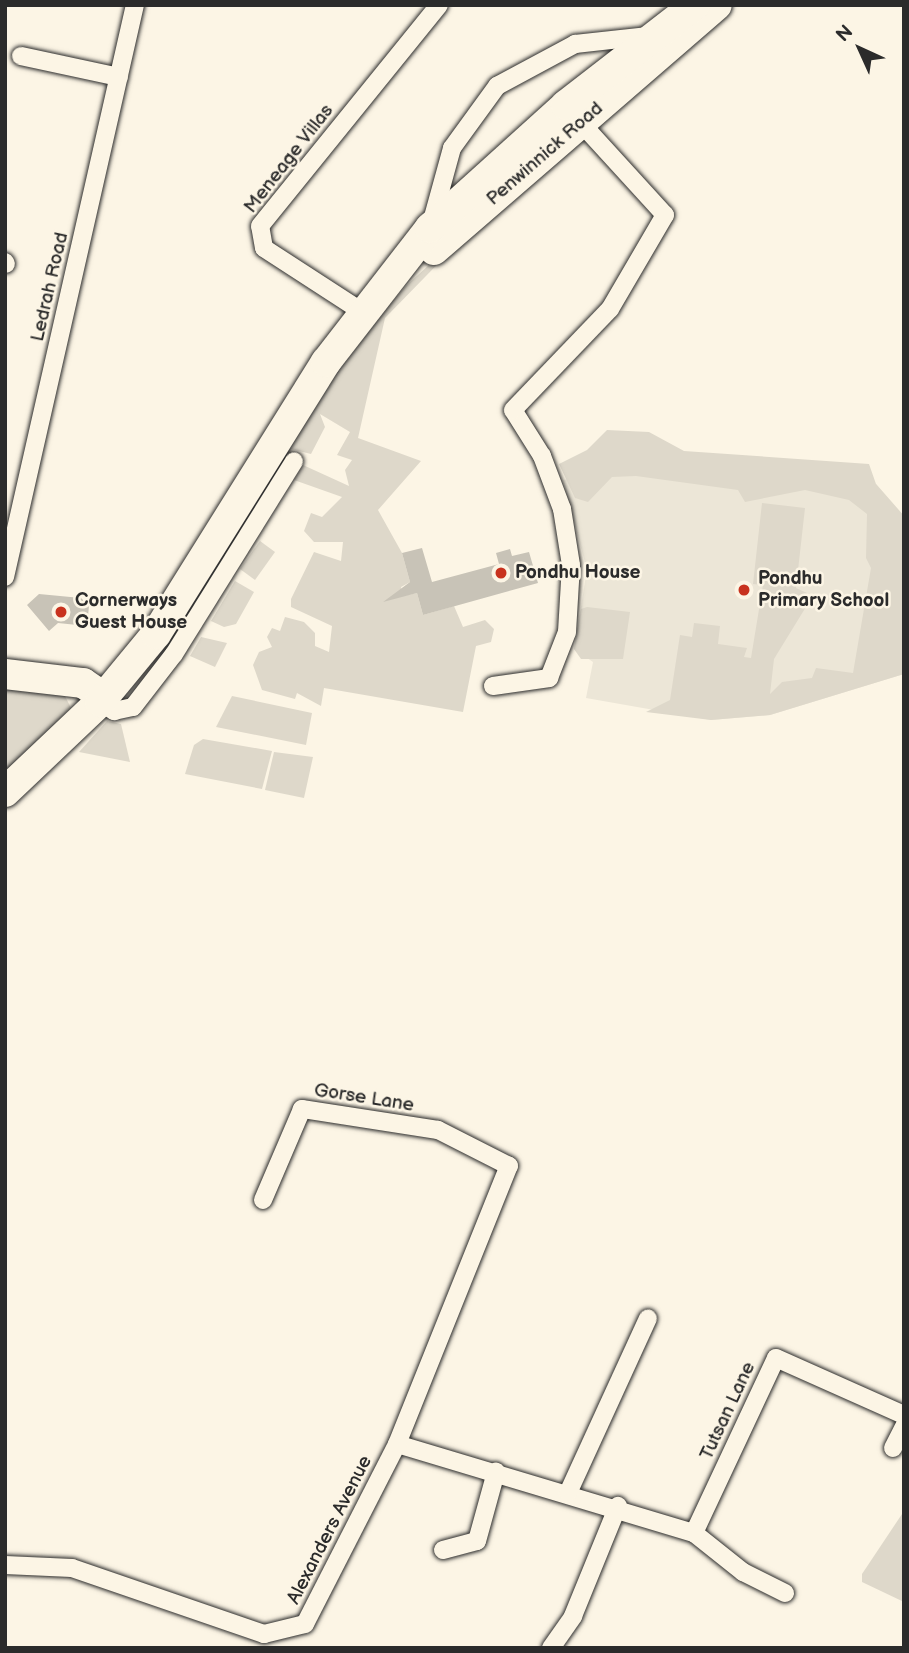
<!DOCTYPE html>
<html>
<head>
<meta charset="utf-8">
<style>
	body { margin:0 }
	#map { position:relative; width:909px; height:1653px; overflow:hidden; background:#fcf5e5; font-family:"Balsamiq Sans",sans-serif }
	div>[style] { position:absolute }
	.built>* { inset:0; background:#ece6d7 }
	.green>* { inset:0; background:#ded8ca }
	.building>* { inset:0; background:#c8c3b7 }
	.roads { filter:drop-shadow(0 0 2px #2b2b2b) drop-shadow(0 0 2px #2b2b2b) }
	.minor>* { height:18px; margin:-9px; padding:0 9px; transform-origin:9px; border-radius:9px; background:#fcf5e5 }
	.primary>* { height:30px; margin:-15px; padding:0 15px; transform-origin:15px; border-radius:15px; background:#fcf5e5 }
	.trunk>* { height:30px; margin:-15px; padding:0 15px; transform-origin:15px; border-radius:15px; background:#fcf5e5 }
	.dots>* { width:19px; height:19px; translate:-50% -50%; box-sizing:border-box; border:4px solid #fcf5e5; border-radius:50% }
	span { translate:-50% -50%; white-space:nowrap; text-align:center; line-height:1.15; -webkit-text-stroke:5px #fcf5e5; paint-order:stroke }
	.street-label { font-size:19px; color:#2b2b2b }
	.poi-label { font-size:19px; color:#2b2b2b; font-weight:700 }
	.left { translate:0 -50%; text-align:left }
	.frame { position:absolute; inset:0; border:7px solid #2b2b2b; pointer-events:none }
	.north { position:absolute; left:825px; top:14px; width:70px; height:70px; -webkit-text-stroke:5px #fcf5e5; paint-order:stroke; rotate:315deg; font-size:19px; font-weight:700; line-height:28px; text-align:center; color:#2b2b2b }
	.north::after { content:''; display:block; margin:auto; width:24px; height:32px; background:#2b2b2b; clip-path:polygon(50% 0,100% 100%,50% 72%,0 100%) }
</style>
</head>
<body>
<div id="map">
	<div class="built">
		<i style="clip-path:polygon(636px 467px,876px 484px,904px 516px,904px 674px,770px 715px,711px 720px,586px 698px,593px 662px,574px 649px,587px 570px,563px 480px)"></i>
	</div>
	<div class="green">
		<i style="clip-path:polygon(505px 195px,385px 318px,358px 438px,421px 461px,378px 510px,402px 553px,410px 582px,401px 587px,403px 596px,417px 593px,423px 615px,454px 606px,463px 627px,485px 620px,494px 629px,491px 642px,476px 646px,463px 712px,324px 688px,321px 706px,297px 693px,295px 699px,262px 690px,253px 665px,259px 652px,272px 647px,267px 637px,272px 628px,280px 631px,285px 617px,304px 622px,315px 633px,315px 646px,329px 652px,332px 626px,291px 607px,291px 599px,314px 552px,341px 561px,343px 542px,314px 542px,304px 531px,311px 513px,322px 517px,342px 497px,294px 480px,303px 465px,349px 486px,345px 470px,352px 460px,337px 455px,350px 432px,320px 414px,325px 427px,311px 454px,291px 449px,208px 577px,348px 352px,406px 286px)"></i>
		<i style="clip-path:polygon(607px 430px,649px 432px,684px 451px,869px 464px,876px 484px,904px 516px,904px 674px,770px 715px,711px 720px,646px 712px,670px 700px,680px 635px,692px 637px,694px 623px,720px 626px,718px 644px,747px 648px,744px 657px,751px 658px,763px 585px,753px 584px,762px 503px,805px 508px,796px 588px,807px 593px,809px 602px,774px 659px,770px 694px,782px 682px,812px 678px,816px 668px,853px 673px,871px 568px,866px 558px,867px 514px,849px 500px,805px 490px,745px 502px,738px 490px,636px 476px,612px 477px,588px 502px,575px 498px,559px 464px,587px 450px)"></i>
		<i style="clip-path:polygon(260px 541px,275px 552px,255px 580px,240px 569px)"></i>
		<i style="clip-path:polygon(235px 581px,254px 592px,236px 624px,224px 627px,211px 621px)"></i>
		<i style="clip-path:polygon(587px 607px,630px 612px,623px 659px,581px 659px,574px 649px,581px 609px)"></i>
		<i style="clip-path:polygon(201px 637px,227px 643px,215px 667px,190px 656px)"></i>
		<i style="clip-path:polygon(5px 681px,63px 692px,71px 708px,5px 775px)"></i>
		<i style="clip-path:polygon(232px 696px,312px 713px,306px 745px,216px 727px)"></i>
		<i style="clip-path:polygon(107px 721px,121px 724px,130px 762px,79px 752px)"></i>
		<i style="clip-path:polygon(203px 739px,272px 751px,262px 789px,185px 774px,194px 745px)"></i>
		<i style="clip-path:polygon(274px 752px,313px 757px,304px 798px,265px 790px)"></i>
		<i style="clip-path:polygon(904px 1511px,904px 1602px,862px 1582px,862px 1574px)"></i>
	</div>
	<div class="building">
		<i style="clip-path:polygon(422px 548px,432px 582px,499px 564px,496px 553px,510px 549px,512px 556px,529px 552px,538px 583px,423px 615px,417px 593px,383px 602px,410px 582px,402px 553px)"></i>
		<i style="clip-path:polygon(39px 594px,81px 598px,89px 606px,87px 626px,58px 623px,49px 631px,27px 605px)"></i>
	</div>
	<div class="roads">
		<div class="minor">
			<i style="left:21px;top:56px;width:100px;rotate:12.1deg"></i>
			<i style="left:430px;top:228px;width:83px;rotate:-74.6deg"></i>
			<i style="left:452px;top:148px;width:77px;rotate:-54deg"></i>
			<i style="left:497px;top:86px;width:89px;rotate:-28.3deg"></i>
			<i style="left:575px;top:44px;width:81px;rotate:-6.3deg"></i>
			<i style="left:5px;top:262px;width:2px;rotate:63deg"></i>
			<i style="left:364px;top:313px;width:119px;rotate:-147deg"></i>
			<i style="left:264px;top:248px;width:22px;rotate:-100deg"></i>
			<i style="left:260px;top:226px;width:284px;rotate:-51deg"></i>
			<i style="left:5px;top:577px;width:587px;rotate:-77.2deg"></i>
			<i style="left:493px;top:686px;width:57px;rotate:-8.1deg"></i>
			<i style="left:549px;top:678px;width:49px;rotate:-68.6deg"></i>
			<i style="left:567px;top:632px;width:67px;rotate:-86.6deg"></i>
			<i style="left:571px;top:565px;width:57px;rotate:-99.1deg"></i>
			<i style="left:562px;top:509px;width:57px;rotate:-110.7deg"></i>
			<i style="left:542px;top:456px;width:54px;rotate:-122.2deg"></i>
			<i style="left:513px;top:410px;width:140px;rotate:-46.2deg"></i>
			<i style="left:610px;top:309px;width:109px;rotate:-59.7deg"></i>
			<i style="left:665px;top:215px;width:125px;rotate:-132.4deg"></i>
			<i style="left:100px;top:702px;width:17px;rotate:33deg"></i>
			<i style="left:114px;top:711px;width:19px;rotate:-12deg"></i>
			<i style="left:133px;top:707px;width:67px;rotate:-52.3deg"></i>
			<i style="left:174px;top:654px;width:227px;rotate:-58.1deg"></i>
			<i style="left:397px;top:1444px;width:310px;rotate:16.7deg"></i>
			<i style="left:694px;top:1533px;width:63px;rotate:38.5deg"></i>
			<i style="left:743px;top:1572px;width:47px;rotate:26.6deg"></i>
			<i style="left:893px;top:1448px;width:25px;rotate:-63deg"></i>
			<i style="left:568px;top:1493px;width:192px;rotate:-65.4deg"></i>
			<i style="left:694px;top:1533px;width:193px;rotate:-64.9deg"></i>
			<i style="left:776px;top:1358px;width:140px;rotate:24deg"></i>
			<i style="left:443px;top:1550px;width:35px;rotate:-15deg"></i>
			<i style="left:477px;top:1541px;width:72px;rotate:-74.6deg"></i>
			<i style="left:5px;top:1565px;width:67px;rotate:2.6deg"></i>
			<i style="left:72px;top:1568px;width:203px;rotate:19deg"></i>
			<i style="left:264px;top:1634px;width:42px;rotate:-13.7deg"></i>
			<i style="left:305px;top:1624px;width:202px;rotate:-62.9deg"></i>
			<i style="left:397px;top:1444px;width:300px;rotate:-68.1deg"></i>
			<i style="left:509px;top:1166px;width:80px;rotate:-153.1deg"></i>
			<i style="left:438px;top:1130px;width:138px;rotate:-171.2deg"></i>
			<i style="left:302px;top:1109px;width:99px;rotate:113.2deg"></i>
			<i style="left:551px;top:1648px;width:39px;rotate:-55deg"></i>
			<i style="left:573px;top:1616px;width:119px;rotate:-67.8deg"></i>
		</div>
		<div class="primary">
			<i style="left:5px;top:674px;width:79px;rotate:6.6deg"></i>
			<i style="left:83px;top:683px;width:25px;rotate:34deg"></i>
		</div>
		<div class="trunk">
			<i style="left:434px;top:250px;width:374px;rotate:-40.9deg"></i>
			<i style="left:5px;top:792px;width:131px;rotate:-43.5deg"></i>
			<i style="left:100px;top:702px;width:88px;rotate:-50.5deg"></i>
			<i style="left:156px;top:634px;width:321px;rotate:-58deg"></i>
			<i style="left:326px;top:362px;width:170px;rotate:-52.2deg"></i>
			<i style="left:430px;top:228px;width:183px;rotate:-42.1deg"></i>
			<i style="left:566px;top:105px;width:163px;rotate:-37.8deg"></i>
		</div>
	</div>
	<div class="dots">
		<i style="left:501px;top:573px;background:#c8321e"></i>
		<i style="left:744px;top:590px;background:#c8321e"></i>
		<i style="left:61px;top:612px;background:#c8321e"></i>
	</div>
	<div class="street-label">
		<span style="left:545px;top:154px;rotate:-41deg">Penwinnick Road</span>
		<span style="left:289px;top:159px;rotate:-52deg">Meneage Villas</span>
		<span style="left:50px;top:287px;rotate:-77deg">Ledrah Road</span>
		<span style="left:364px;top:1098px;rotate:9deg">Gorse Lane</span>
		<span style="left:728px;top:1411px;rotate:-65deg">Tutsan Lane</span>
		<span style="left:330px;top:1530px;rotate:-63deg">Alexanders Avenue</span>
	</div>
	<div class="poi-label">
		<span class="left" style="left:515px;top:573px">Pondhu House</span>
		<span class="left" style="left:758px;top:590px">Pondhu<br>Primary School</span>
		<span class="left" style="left:75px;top:612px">Cornerways<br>Guest House</span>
	</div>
	<div class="frame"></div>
	<div class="north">N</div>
</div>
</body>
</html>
